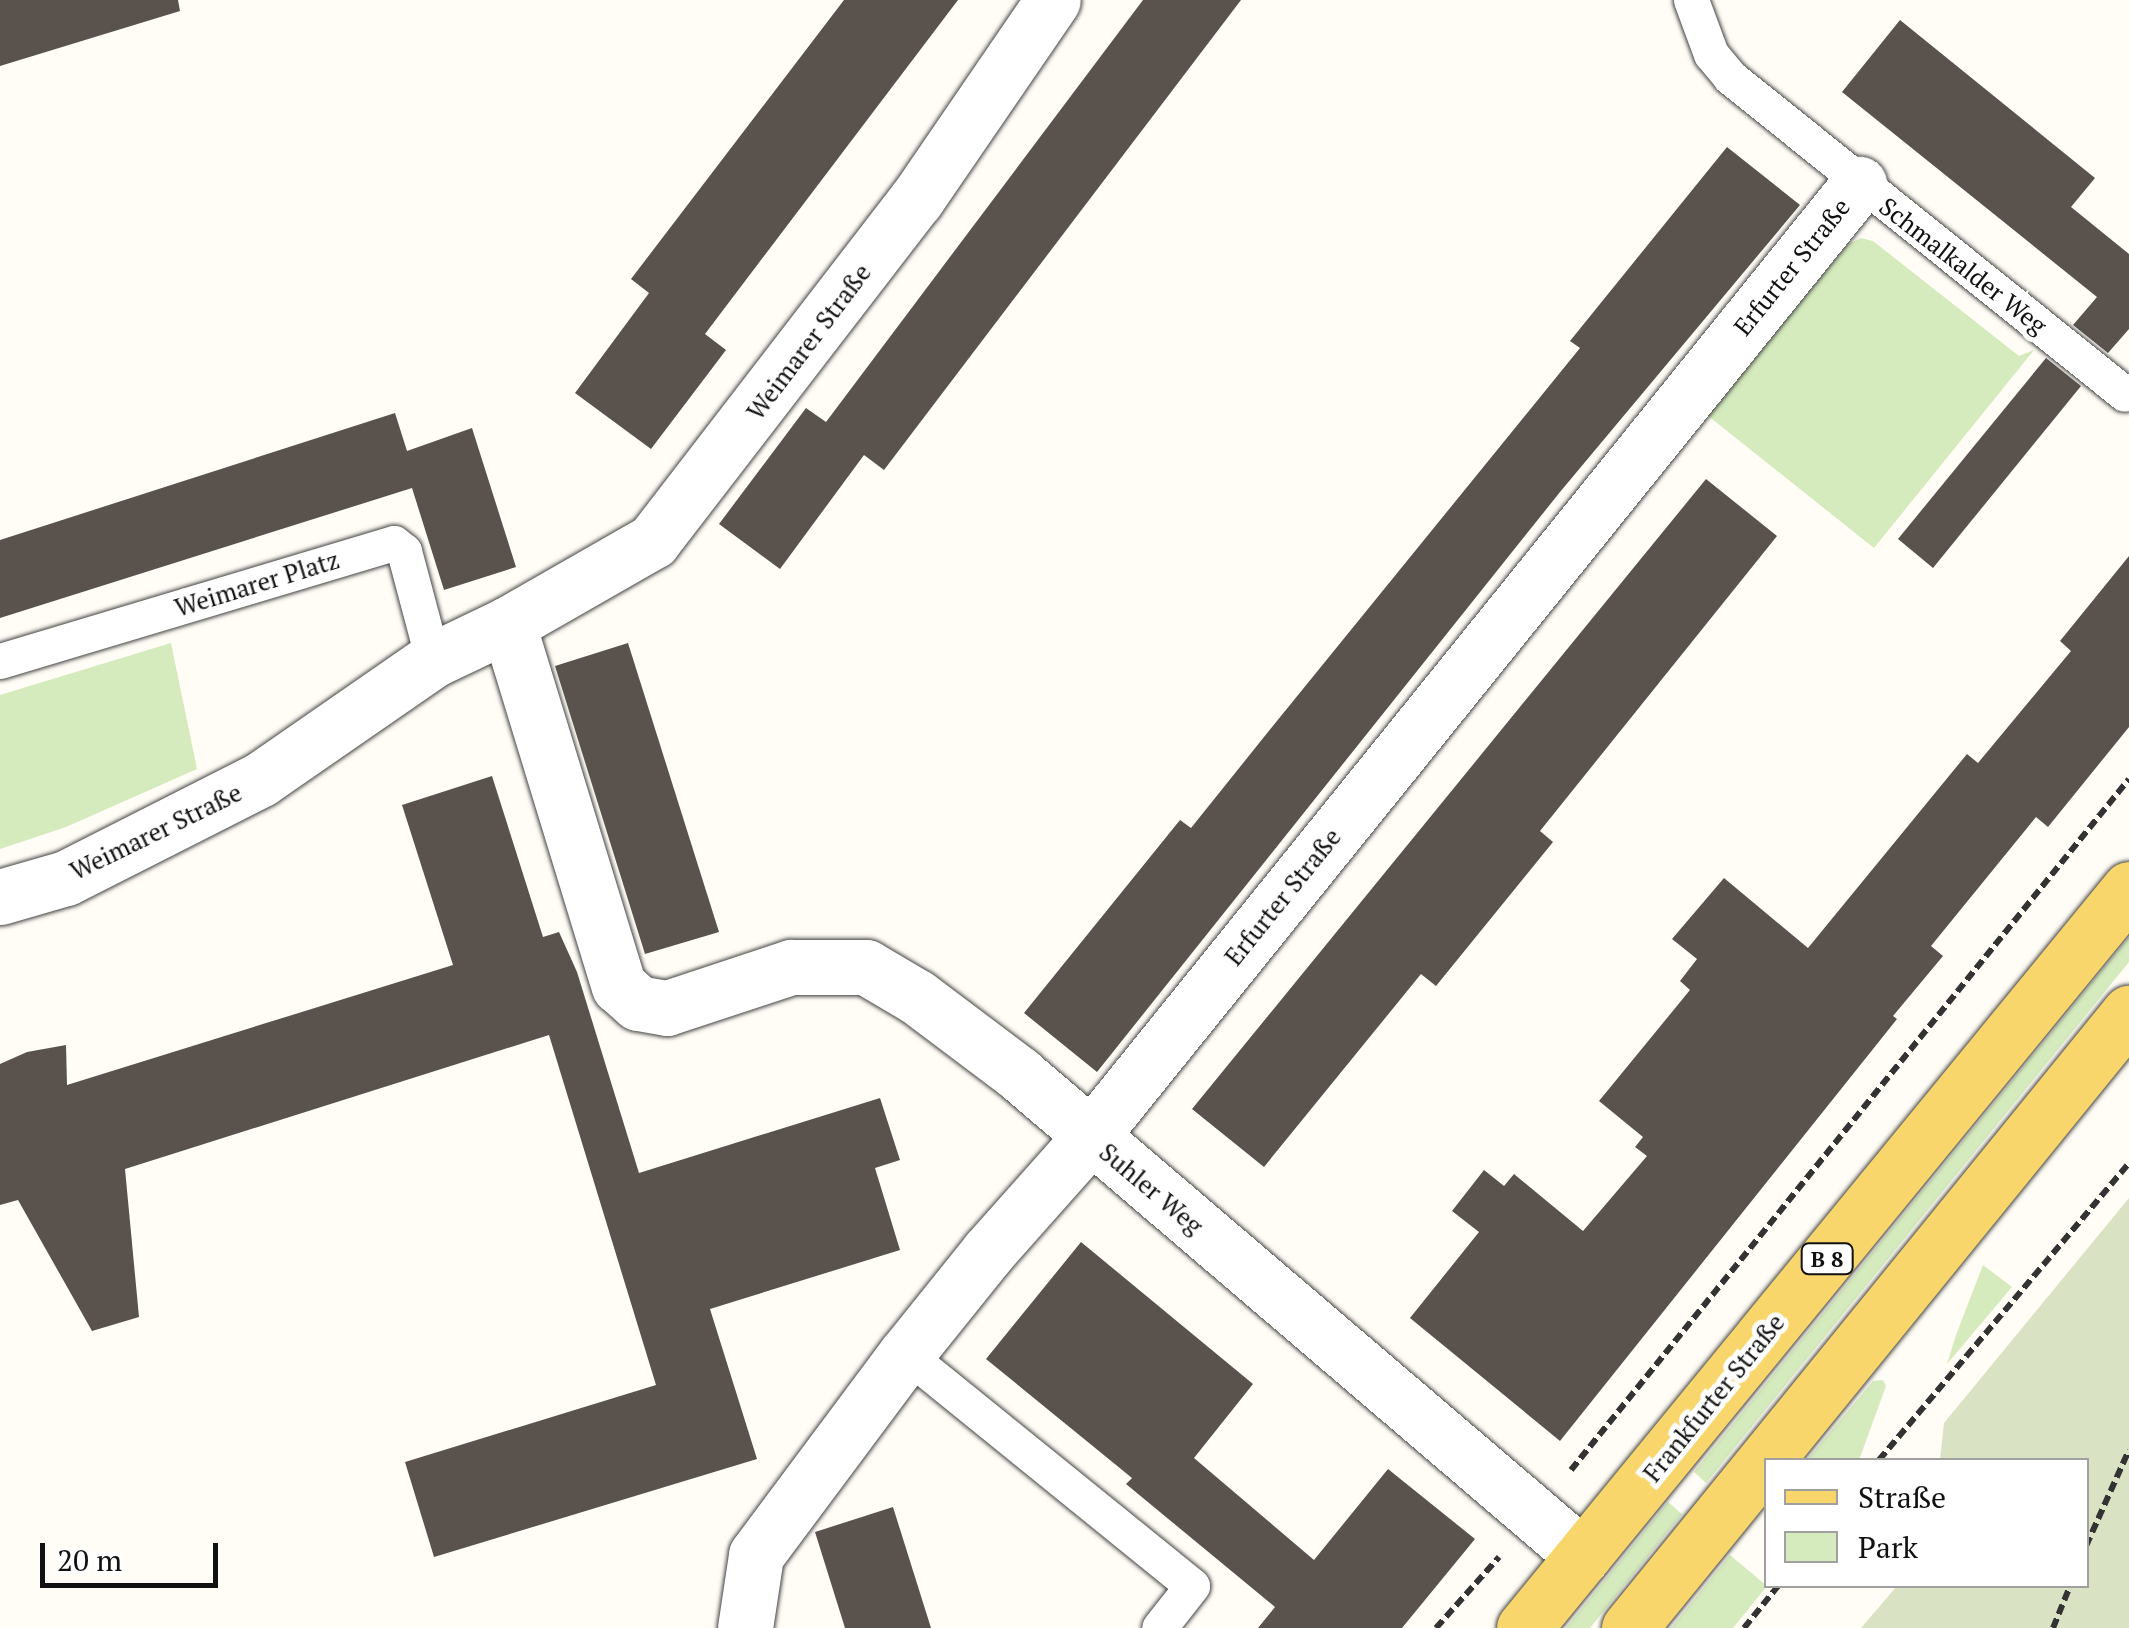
<!DOCTYPE html>
<html>
<head>
<meta charset="utf-8">
<style>
	body { margin:0 }
	#map { position:relative; width:2129px; height:1628px; overflow:hidden; background:#fffdf5; font-family:"PT Serif",serif }
	div>[style] { position:absolute }
	.green>* { inset:0; background:#d5ebbd }
	.cemetery>* { inset:0; background:#d9e3c4 }
	.building>* { inset:0; background:#5a524d }
	.path>* { height:6px; margin-top:-3px; transform-origin:0; background:repeating-linear-gradient(90deg,#333 0 10px,transparent 0 15px) }
	.roads { filter:drop-shadow(0 0 2px #444) drop-shadow(0 0 2px #444) }
	.lane>* { height:35px; margin:-17.5px; padding:0 17.5px; transform-origin:17.5px; border-radius:17.5px; background:#fff }
	.street>* { height:55px; margin:-27.5px; padding:0 27.5px; transform-origin:27.5px; border-radius:27.5px; background:#fff }
	.primary>* { height:55px; margin:-27.5px; padding:0 27.5px; transform-origin:27.5px; border-radius:27.5px; background:#f9d66b }
	span { translate:-50% -50%; white-space:nowrap; text-align:center; line-height:1.15; -webkit-text-stroke:10px #fff; paint-order:stroke }
	.shield-label span { padding:2px 8px; background:#fff; border:2px solid; border-radius:8px; -webkit-text-stroke-width:0 }
	.shield-label { font-size:22px; color:#111; font-weight:700 }
	.street-label { font-size:25px; color:#111 }
	.legend { position:absolute; left:1764px; top:1458px; width:325px; height:130px; box-sizing:border-box; background:#fff; border:2px solid #a0a0a0; margin:0; padding:12px 18px; list-style:none; font-size:30px; color:#111 }
	.legend li { display:flex; align-items:center; gap:20px; height:50px }
	.legend b { width:50px; border:2px solid #a0a0a0 }
	.scale { position:absolute; left:40px; top:1543px; width:178px; height:45px; box-sizing:border-box; border:5px solid #111; border-top:0; padding-left:12px; font-size:30px; line-height:35px; white-space:nowrap; color:#111; -webkit-text-stroke:8px #fff; paint-order:stroke }
</style>
</head>
<body>
<div id="map">
	<div class="green">
		<i style="clip-path:polygon(1861px 238px,1873px 241px,2019px 356px,2034px 350px,1874px 548px,1707px 415px,1848px 244px)"></i>
		<i style="clip-path:polygon(171px 643px,197px 769px,66px 827px,0 849px,0 695px)"></i>
		<i style="clip-path:polygon(2129px 937px,2129px 962px,1706px 1483px,1694px 1472px)"></i>
		<i style="clip-path:polygon(1983px 1265px,2012px 1287px,1947px 1364px,1956px 1335px)"></i>
		<i style="clip-path:polygon(1883px 1380px,1886px 1386px,1859px 1460px,1807px 1460px,1873px 1381px)"></i>
		<i style="clip-path:polygon(1668px 1502px,1682px 1514px,1590px 1628px,1566px 1628px)"></i>
		<i style="clip-path:polygon(1730px 1555px,1767px 1586px,1733px 1628px,1671px 1628px)"></i>
	</div>
	<div class="cemetery">
		<i style="clip-path:polygon(2129px 1198px,2129px 1628px,1861px 1628px,1897px 1586px,2086px 1586px,2086px 1460px,1940px 1460px,1944px 1423px)"></i>
	</div>
	<div class="building">
		<i style="clip-path:polygon(0 0,178px 0,180px 11px,0 66px)"></i>
		<i style="clip-path:polygon(844px 0,958px 0,705px 334px,726px 350px,651px 449px,575px 393px,649px 293px,631px 279px)"></i>
		<i style="clip-path:polygon(1143px 0,1241px 0,884px 470px,864px 455px,780px 569px,719px 524px,806px 408px,826px 422px)"></i>
		<i style="clip-path:polygon(1900px 20px,2095px 178px,2071px 207px,2129px 254px,2129px 329px,2108px 353px,2073px 325px,2097px 297px,1842px 92px)"></i>
		<i style="clip-path:polygon(1727px 147px,1800px 205px,1560px 492px,1097px 1072px,1024px 1013px,1180px 820px,1191px 828px,1268px 732px,1580px 348px,1570px 341px)"></i>
		<i style="clip-path:polygon(2046px 358px,2081px 386px,1933px 568px,1898px 539px)"></i>
		<i style="clip-path:polygon(395px 413px,407px 451px,472px 428px,516px 567px,444px 590px,412px 488px,0 618px,0 540px)"></i>
		<i style="clip-path:polygon(1706px 479px,1777px 536px,1540px 831px,1553px 842px,1436px 986px,1421px 974px,1264px 1167px,1192px 1109px)"></i>
		<i style="clip-path:polygon(2129px 556px,2129px 727px,2048px 827px,2036px 817px,1931px 946px,1943px 956px,1893px 1016px,1897px 1019px,1560px 1441px,1410px 1318px,1479px 1232px,1452px 1211px,1484px 1170px,1504px 1186px,1514px 1174px,1583px 1231px,1647px 1156px,1635px 1147px,1643px 1137px,1599px 1101px,1690px 990px,1680px 981px,1697px 959px,1672px 939px,1724px 878px,1808px 948px,1967px 754px,1978px 763px,2071px 651px,2060px 641px)"></i>
		<i style="clip-path:polygon(628px 643px,719px 932px,645px 954px,555px 666px)"></i>
		<i style="clip-path:polygon(492px 776px,543px 937px,559px 932px,577px 972px,639px 1173px,880px 1098px,900px 1160px,875px 1168px,900px 1250px,710px 1309px,757px 1459px,434px 1557px,405px 1462px,656px 1385px,549px 1035px,125px 1169px,139px 1317px,92px 1331px,18px 1200px,0 1205px,0 1064px,27px 1052px,66px 1045px,67px 1085px,453px 965px,402px 805px)"></i>
		<i style="clip-path:polygon(1081px 1242px,1253px 1384px,1194px 1458px,1314px 1560px,1388px 1469px,1475px 1539px,1402px 1628px,1258px 1628px,1275px 1607px,1126px 1484px,1132px 1478px,986px 1359px)"></i>
		<i style="clip-path:polygon(893px 1507px,931px 1628px,845px 1628px,815px 1532px)"></i>
	</div>
	<div class="path">
		<i style="left:1879px;top:1460px;width:388px;rotate:-49.9deg"></i>
		<i style="left:1571px;top:1470px;width:888px;rotate:-51.08deg"></i>
		<i style="left:2086px;top:1546px;width:105px;rotate:-65.9deg"></i>
		<i style="left:1436px;top:1628px;width:95px;rotate:-48.4deg"></i>
		<i style="left:1744px;top:1628px;width:54px;rotate:-51deg"></i>
		<i style="left:2053px;top:1628px;width:45px;rotate:-68deg"></i>
	</div>
	<div class="roads">
		<div class="lane">
			<i style="left:1691px;top:0;width:58px;rotate:69.7deg"></i>
			<i style="left:1711px;top:54px;width:30px;rotate:50deg"></i>
			<i style="left:1730px;top:77px;width:506px;rotate:38.75deg"></i>
			<i style="left:0;top:661px;width:411px;rotate:-16.7deg"></i>
			<i style="left:394px;top:543px;width:13px;rotate:39deg"></i>
			<i style="left:404px;top:551px;width:113px;rotate:75.1deg"></i>
			<i style="left:906px;top:1354px;width:368px;rotate:39deg"></i>
			<i style="left:1192px;top:1586px;width:53px;rotate:128.2deg"></i>
		</div>
		<div class="street">
			<i style="left:508px;top:624px;width:379px;rotate:73deg"></i>
			<i style="left:619px;top:986px;width:25px;rotate:42deg"></i>
			<i style="left:638px;top:1003px;width:29px;rotate:10deg"></i>
			<i style="left:667px;top:1008px;width:131px;rotate:-18.3deg"></i>
			<i style="left:791px;top:967px;width:75px"></i>
			<i style="left:866px;top:967px;width:59px;rotate:30.5deg"></i>
			<i style="left:917px;top:997px;width:128px;rotate:37deg"></i>
			<i style="left:1019px;top:1074px;width:742px;rotate:40.52deg"></i>
			<i style="left:0;top:897px;width:69px;rotate:-16.1deg"></i>
			<i style="left:66px;top:878px;width:219px;rotate:-26.9deg"></i>
			<i style="left:261px;top:779px;width:209px;rotate:-34.7deg"></i>
			<i style="left:433px;top:660px;width:83px;rotate:-25.6deg"></i>
			<i style="left:508px;top:624px;width:167px;rotate:-29.8deg"></i>
			<i style="left:653px;top:541px;width:431px;rotate:-52.4deg"></i>
			<i style="left:916px;top:200px;width:242px;rotate:-55.6deg"></i>
			<i style="left:745px;top:1628px;width:74px;rotate:-81.4deg"></i>
			<i style="left:756px;top:1555px;width:251px;rotate:-53.3deg"></i>
			<i style="left:906px;top:1354px;width:131px;rotate:-51.2deg"></i>
			<i style="left:988px;top:1252px;width:154px;rotate:-48.4deg"></i>
			<i style="left:1090px;top:1137px;width:1225px;rotate:-51.1deg"></i>
		</div>
		<div class="primary">
			<i style="left:1524px;top:1628px;width:955px;rotate:-50.69deg"></i>
			<i style="left:1629px;top:1628px;width:793px;rotate:-50.89deg"></i>
		</div>
	</div>
	<div class="shield-label">
		<span style="left:1827px;top:1259px">B 8</span>
	</div>
	<div class="street-label">
		<span style="left:1963px;top:266px;rotate:38deg">Schmalkalder Weg</span>
		<span style="left:1792px;top:267px;rotate:-51deg">Erfurter Straße</span>
		<span style="left:809px;top:342px;rotate:-53deg">Weimarer Straße</span>
		<span style="left:257px;top:584px;rotate:-17deg">Weimarer Platz</span>
		<span style="left:156px;top:832px;rotate:-26deg">Weimarer Straße</span>
		<span style="left:1283px;top:897px;rotate:-51deg">Erfurter Straße</span>
		<span style="left:1151px;top:1189px;rotate:40deg">Suhler Weg</span>
		<span style="left:1714px;top:1398px;rotate:-51deg">Frankfurter Straße</span>
	</div>
	<ul class="legend">
	<li><b style="height:12px;background:#f9d66b"></b>Straße</li>
	<li><b style="height:28px;background:#d5ebbd"></b>Park</li>
	</ul>
	<div class="scale">20 m</div>
</div>
</body>
</html>
